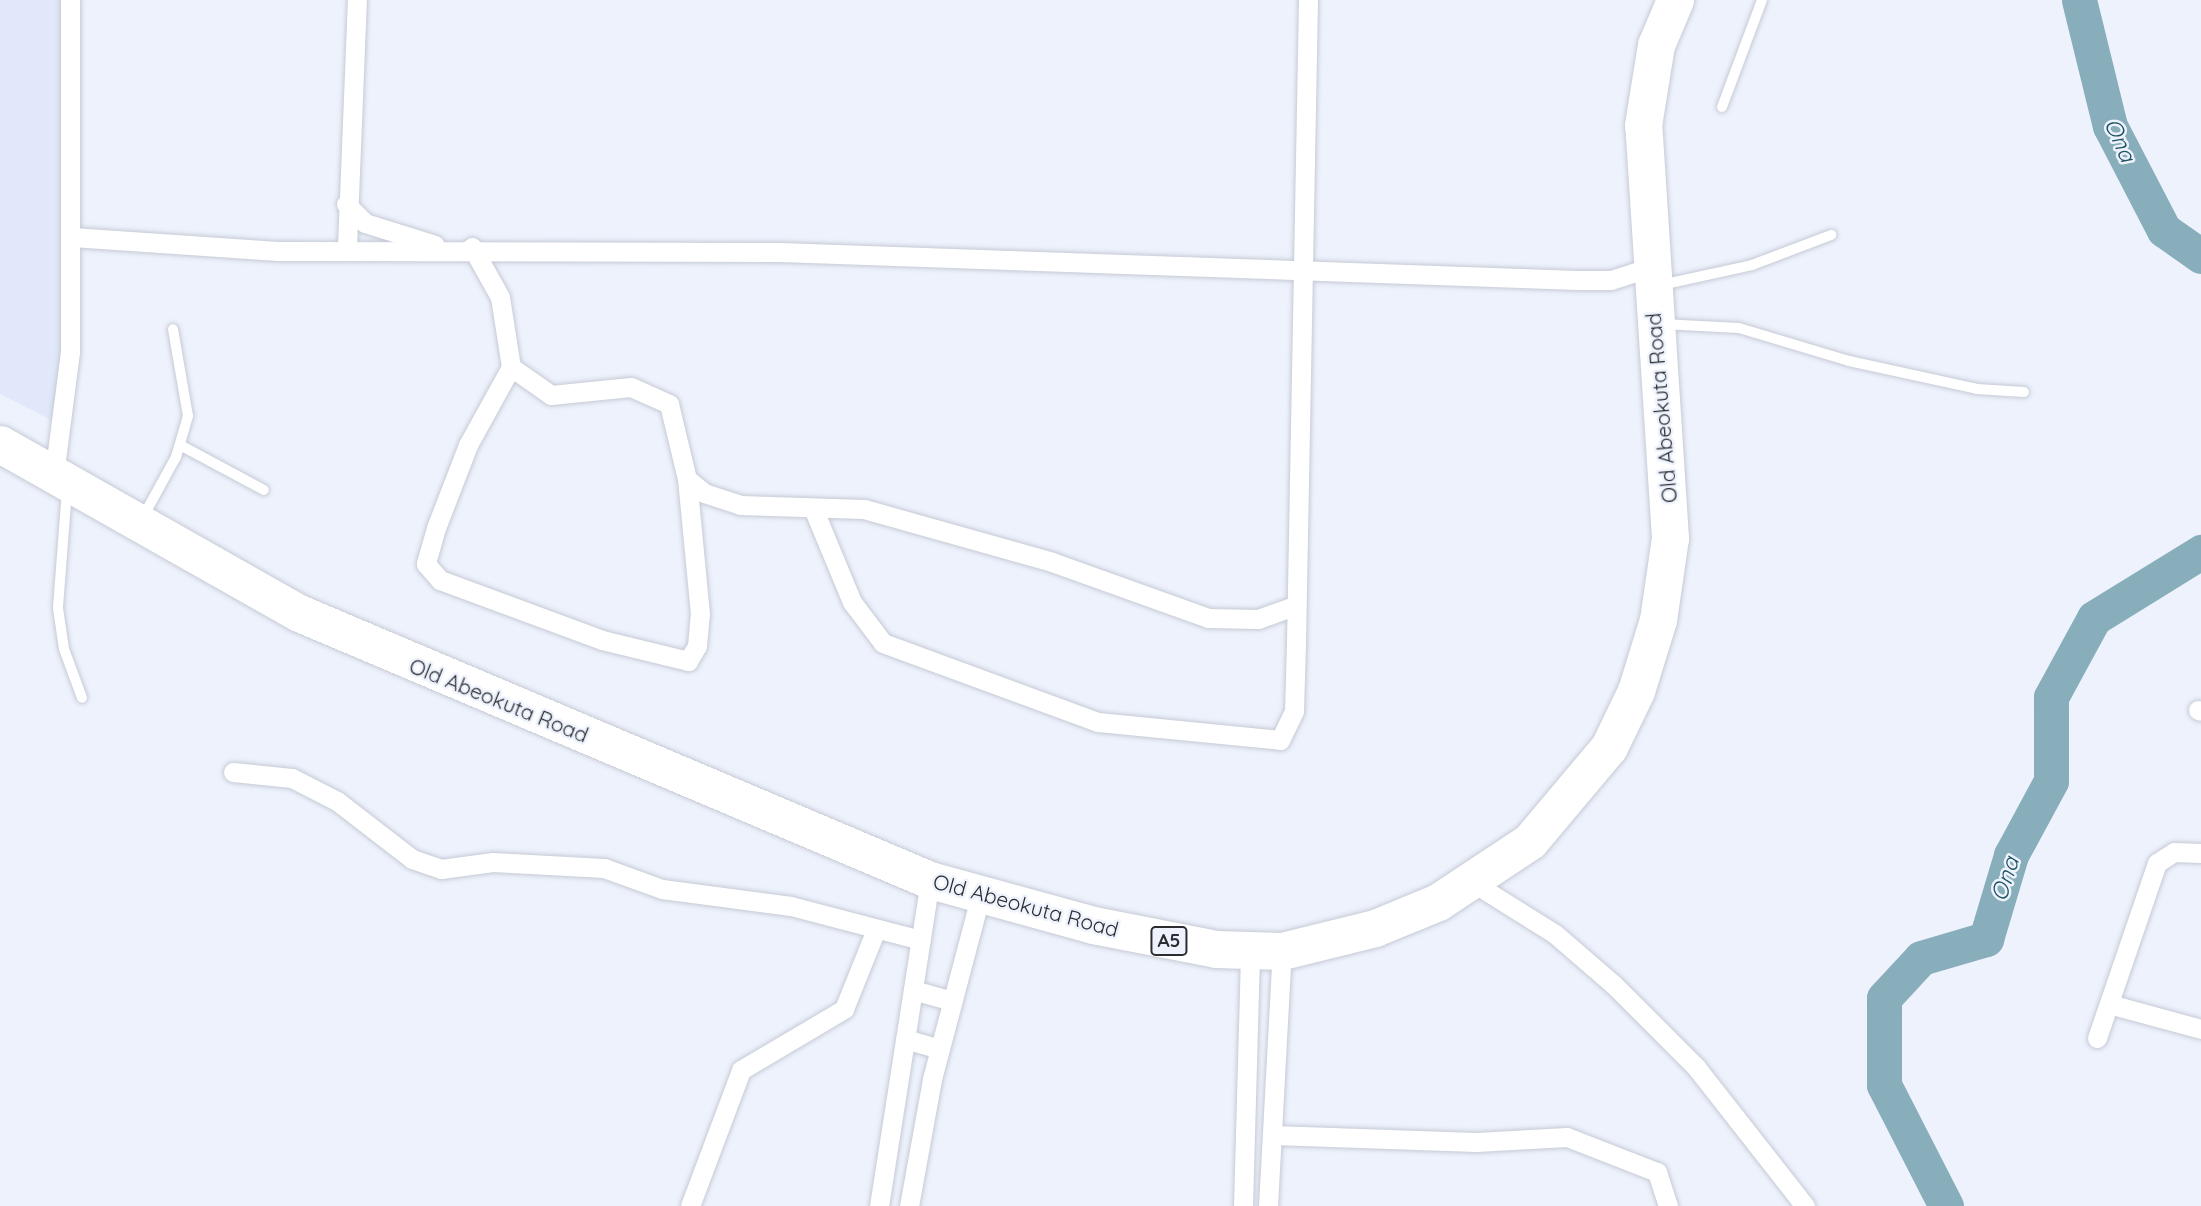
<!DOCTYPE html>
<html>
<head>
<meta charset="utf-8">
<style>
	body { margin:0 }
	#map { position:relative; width:2201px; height:1206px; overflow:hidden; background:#edf2fd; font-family:Quicksand,sans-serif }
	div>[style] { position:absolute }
	.built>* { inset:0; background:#e0e8fa }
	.river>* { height:35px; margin:-17.5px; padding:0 17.5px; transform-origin:17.5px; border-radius:17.5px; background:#87aeba }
	.roads { filter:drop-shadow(0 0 2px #c5cad4) drop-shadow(0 0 2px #c5cad4) }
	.lane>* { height:10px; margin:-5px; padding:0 5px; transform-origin:5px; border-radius:5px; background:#fff }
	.street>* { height:19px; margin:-9.5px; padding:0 9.5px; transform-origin:9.5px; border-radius:9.5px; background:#fff }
	.highway>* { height:37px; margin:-18.5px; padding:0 18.5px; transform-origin:18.5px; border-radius:18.5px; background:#fff }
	span { translate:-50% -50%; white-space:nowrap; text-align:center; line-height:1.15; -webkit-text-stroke:5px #edf2fd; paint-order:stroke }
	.shield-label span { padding:2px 5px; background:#edf2fd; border:2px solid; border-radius:5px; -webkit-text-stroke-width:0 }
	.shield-label { font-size:19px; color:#2b2d31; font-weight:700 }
	.street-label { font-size:21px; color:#2b2d31 }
	.water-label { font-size:23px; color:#1c5361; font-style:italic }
</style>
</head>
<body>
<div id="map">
	<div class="built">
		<i style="clip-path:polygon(0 0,69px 0,59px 424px,0 394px)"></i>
	</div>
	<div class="river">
		<i style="left:2079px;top:0;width:130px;rotate:76.2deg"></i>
		<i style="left:2110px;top:126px;width:117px;rotate:62.6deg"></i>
		<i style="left:2164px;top:230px;width:45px;rotate:35.1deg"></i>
		<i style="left:1946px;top:1206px;width:136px;rotate:-117.1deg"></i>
		<i style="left:1884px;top:1085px;width:87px;rotate:-90deg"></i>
		<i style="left:1884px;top:998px;width:54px;rotate:-47.2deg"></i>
		<i style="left:1921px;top:958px;width:68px;rotate:-16.3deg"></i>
		<i style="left:1986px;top:939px;width:88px;rotate:-73.4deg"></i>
		<i style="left:2011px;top:855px;width:84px;rotate:-61.6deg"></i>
		<i style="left:2051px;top:781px;width:84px;rotate:-90deg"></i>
		<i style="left:2051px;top:697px;width:90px;rotate:-61.4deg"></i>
		<i style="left:2094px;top:618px;width:126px;rotate:-31.7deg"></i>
	</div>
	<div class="roads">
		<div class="lane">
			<i style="left:1722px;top:107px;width:114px;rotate:-69.5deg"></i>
			<i style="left:1661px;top:285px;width:93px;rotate:-12.4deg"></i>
			<i style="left:1752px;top:265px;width:85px;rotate:-20.8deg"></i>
			<i style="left:1662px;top:324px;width:77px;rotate:3deg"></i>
			<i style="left:1739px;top:328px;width:115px;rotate:16.7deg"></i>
			<i style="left:1849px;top:361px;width:131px;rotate:12.3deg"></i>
			<i style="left:1977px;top:389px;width:47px;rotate:3.7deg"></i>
			<i style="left:180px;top:445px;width:95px;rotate:28.2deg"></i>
			<i style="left:67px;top:490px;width:118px;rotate:94.4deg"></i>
			<i style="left:58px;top:608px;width:41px;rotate:81.7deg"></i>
			<i style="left:64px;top:649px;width:52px;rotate:69.8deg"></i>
			<i style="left:143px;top:517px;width:68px;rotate:-61.2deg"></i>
			<i style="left:176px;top:457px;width:43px;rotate:-73.7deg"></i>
			<i style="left:188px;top:416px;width:88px;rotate:-99.8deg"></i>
		</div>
		<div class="street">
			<i style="left:346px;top:204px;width:27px;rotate:45deg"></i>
			<i style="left:365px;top:223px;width:73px;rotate:17.4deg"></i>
			<i style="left:72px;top:237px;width:206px;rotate:3.9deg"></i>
			<i style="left:278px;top:251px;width:502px;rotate:0.11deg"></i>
			<i style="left:780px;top:252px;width:798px;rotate:2.01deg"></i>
			<i style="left:1578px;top:280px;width:33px"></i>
			<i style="left:1611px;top:280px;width:39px;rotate:-18deg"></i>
			<i style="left:347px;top:247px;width:247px;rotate:-87.7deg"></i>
			<i style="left:472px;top:247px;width:57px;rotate:60.8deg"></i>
			<i style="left:500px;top:297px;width:71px;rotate:81.1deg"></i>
			<i style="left:511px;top:367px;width:49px;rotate:35deg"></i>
			<i style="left:551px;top:395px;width:80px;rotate:-5.7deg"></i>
			<i style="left:631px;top:387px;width:42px;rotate:24.1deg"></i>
			<i style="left:669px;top:404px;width:77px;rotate:76.5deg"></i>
			<i style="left:687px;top:479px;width:22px;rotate:39deg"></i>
			<i style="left:704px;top:493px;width:38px;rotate:18deg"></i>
			<i style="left:740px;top:505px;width:124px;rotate:1.8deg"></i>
			<i style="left:864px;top:509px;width:195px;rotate:15.7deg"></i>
			<i style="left:1052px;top:562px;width:166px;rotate:19.7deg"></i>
			<i style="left:1208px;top:618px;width:50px;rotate:1.1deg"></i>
			<i style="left:1258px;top:619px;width:41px;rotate:-19.7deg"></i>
			<i style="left:511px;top:367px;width:89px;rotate:118.9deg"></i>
			<i style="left:468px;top:445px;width:89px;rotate:111.1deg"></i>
			<i style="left:436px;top:528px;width:37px;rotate:106deg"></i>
			<i style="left:426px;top:564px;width:21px;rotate:49deg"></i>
			<i style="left:440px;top:580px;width:173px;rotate:20.3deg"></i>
			<i style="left:602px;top:640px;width:89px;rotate:13.7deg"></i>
			<i style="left:688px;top:661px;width:17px;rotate:-59deg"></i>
			<i style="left:697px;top:646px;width:32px;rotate:-85deg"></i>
			<i style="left:700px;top:614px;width:136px;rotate:-95.5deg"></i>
			<i style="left:54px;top:475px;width:124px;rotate:-82.6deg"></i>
			<i style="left:70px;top:352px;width:352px;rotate:-90deg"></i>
			<i style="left:813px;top:508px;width:102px;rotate:67.5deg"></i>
			<i style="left:852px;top:602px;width:51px;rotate:52.9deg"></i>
			<i style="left:883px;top:643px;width:229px;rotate:20.2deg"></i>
			<i style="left:1098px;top:722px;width:183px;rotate:5.6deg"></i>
			<i style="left:1280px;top:740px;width:32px;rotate:-64deg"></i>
			<i style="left:1294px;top:711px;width:69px;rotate:-88.3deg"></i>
			<i style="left:1296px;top:642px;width:642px;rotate:-88.93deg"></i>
			<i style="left:2198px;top:710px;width:3px;rotate:18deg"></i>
			<i style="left:233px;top:772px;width:59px;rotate:5.8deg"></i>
			<i style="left:292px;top:778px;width:51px;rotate:27.1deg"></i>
			<i style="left:337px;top:801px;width:95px;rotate:37.7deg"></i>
			<i style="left:412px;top:859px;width:31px;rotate:19deg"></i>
			<i style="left:441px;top:869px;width:52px;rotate:-7.7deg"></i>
			<i style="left:493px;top:862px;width:111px;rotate:3.1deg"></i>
			<i style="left:604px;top:868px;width:62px;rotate:19.9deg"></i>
			<i style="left:662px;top:889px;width:130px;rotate:7.5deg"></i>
			<i style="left:791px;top:906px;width:134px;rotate:14.7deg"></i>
			<i style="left:1472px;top:882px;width:98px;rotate:32.1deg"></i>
			<i style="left:1555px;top:934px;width:78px;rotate:40.8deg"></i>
			<i style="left:1614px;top:985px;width:116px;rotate:45deg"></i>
			<i style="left:1696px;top:1067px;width:177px;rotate:51.9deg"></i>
			<i style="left:913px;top:990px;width:41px;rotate:15.8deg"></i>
			<i style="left:2109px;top:1004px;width:95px;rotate:15.2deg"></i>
			<i style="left:2097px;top:1038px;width:185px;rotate:-71.1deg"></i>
			<i style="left:2157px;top:863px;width:20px;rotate:-33deg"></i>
			<i style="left:2174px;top:852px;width:27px;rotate:2deg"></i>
			<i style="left:905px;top:1039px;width:36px;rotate:16deg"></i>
			<i style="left:1273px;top:1135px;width:203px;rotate:2deg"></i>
			<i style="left:1476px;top:1142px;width:91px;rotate:-3.1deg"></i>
			<i style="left:1567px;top:1137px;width:97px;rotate:21.3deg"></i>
			<i style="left:1657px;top:1172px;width:36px;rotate:72deg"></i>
			<i style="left:690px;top:1206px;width:145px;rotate:-69.4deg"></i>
			<i style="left:741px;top:1070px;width:120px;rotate:-30.6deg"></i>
			<i style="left:844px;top:1009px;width:83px;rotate:-68.1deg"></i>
			<i style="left:879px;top:1206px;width:330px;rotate:-81.1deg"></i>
			<i style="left:909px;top:1206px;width:129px;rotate:-79.7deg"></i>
			<i style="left:932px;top:1079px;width:191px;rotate:-75.2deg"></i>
			<i style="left:1243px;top:1206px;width:256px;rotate:-88.4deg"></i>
			<i style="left:1268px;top:1206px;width:255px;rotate:-86.9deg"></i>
		</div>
		<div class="highway">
			<i style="left:0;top:444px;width:343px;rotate:29.5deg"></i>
			<i style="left:299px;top:613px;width:685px;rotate:22.94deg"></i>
			<i style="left:930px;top:880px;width:169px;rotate:15.4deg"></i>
			<i style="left:1093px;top:925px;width:125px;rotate:11deg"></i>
			<i style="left:1216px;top:949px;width:66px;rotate:1.7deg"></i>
			<i style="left:1282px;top:951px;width:96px;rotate:-13.9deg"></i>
			<i style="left:1375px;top:928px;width:68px;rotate:-22.4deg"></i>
			<i style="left:1438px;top:902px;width:110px;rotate:-33.5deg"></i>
			<i style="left:1530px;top:841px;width:123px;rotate:-50deg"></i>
			<i style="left:1609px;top:747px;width:62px;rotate:-64.3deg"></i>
			<i style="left:1636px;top:691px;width:74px;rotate:-72.8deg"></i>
			<i style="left:1658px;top:620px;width:83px;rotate:-81.7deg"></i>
			<i style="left:1670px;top:538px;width:414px;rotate:-93.7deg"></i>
			<i style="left:1643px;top:125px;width:81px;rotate:-80.8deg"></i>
			<i style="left:1656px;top:45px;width:49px;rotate:-67.1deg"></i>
		</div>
	</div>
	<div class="shield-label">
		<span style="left:1169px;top:941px">A5</span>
	</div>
	<div class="street-label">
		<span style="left:1661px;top:408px;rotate:-95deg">Old Abeokuta Road</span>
		<span style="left:499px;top:700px;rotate:22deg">Old Abeokuta Road</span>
		<span style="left:1026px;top:905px;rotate:15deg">Old Abeokuta Road</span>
	</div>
	<div class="water-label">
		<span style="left:2120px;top:140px;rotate:66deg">Ona</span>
		<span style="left:2005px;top:879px;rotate:-72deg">Ona</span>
	</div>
</div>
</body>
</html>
